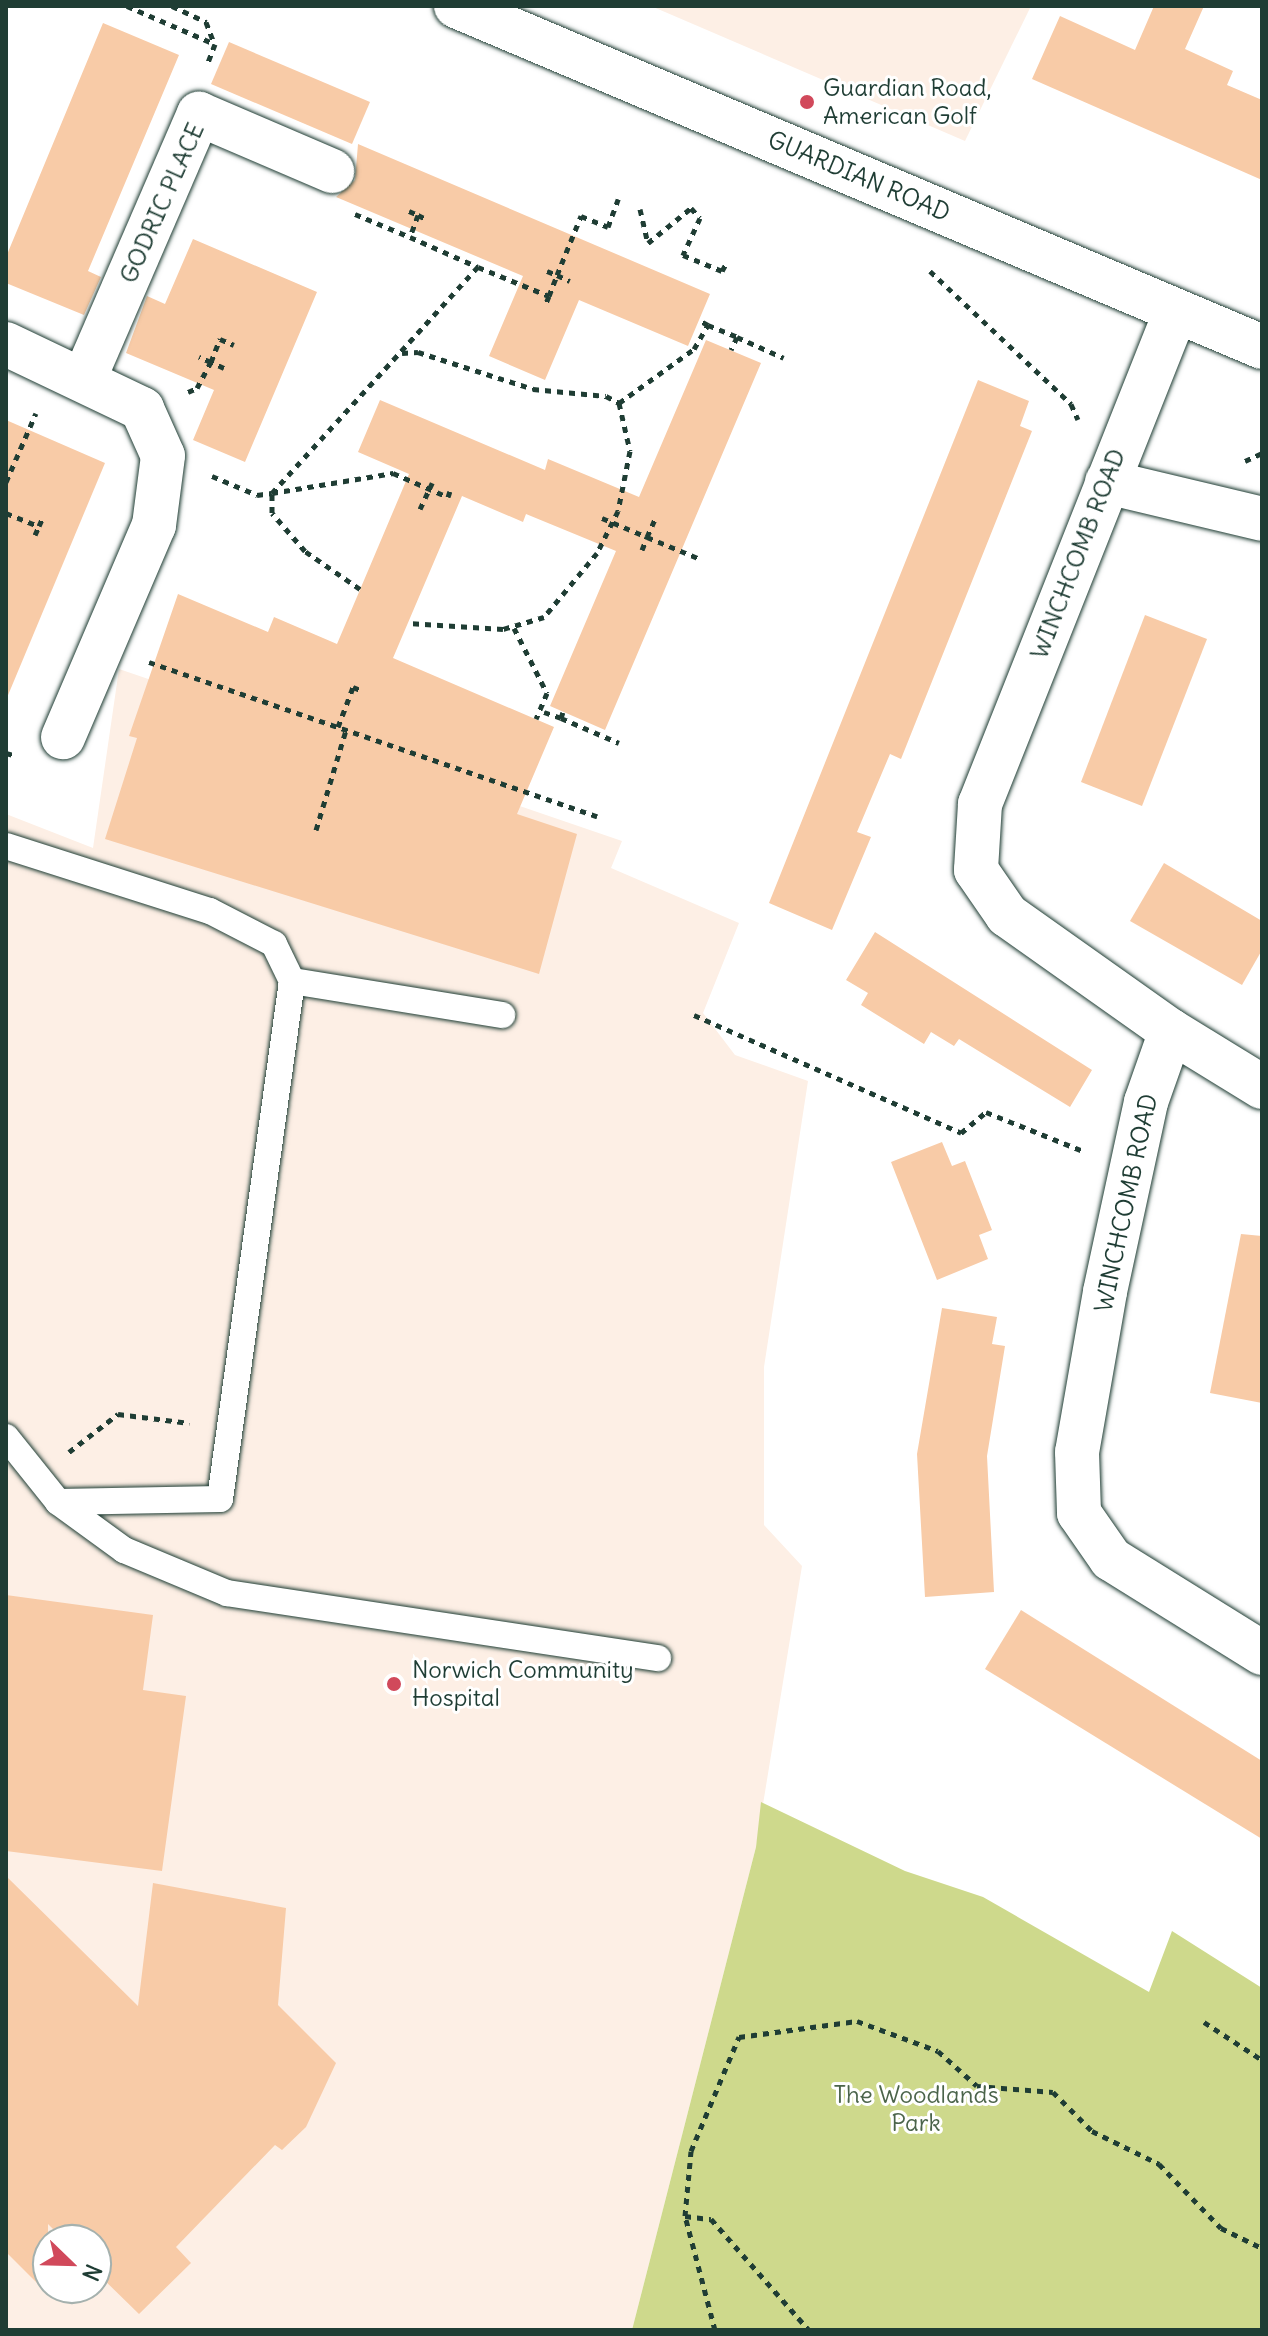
<!DOCTYPE html>
<html>
<head>
<meta charset="utf-8">
<style>
	body { margin:0 }
	#map { position:relative; width:1268px; height:2336px; overflow:hidden; background:#fff; font-family:Delius,sans-serif }
	div>[style] { position:absolute }
	.built>* { inset:0; background:#fdefe5 }
	.green>* { inset:0; background:#ced98c }
	.building>* { inset:0; background:#f8cba7 }
	.path>* { height:5px; margin-top:-2.5px; transform-origin:0; background:repeating-linear-gradient(90deg,#1f3d34 0 6px,transparent 0 12px) }
	.roads { filter:drop-shadow(0 0 2px #1f3d34) drop-shadow(0 0 2px #1f3d34) }
	.service>* { height:26px; margin:-13px; padding:0 13px; transform-origin:13px; border-radius:13px; background:#fff }
	.minor>* { height:44px; margin:-22px; padding:0 22px; transform-origin:22px; border-radius:22px; background:#fff }
	.trunk>* { height:44px; margin:-22px; padding:0 22px; transform-origin:22px; border-radius:22px; background:#fff }
	.dots>* { width:22px; height:22px; translate:-50% -50%; box-sizing:border-box; border:4px solid #fff; border-radius:50% }
	span { translate:-50% -50%; white-space:nowrap; text-align:center; line-height:1.15; -webkit-text-stroke:6px #fff; paint-order:stroke }
	.poi-label { font-size:24px; color:#1f3d34 }
	.left { translate:0 -50%; text-align:left }
	.street-label { font-size:24px; color:#1f3d34 }
	.park-label { font-size:24px; color:#4b644a }
	.frame { position:absolute; inset:0; border:8px solid #1f3d34; pointer-events:none }
	.north { position:absolute; left:32px; top:2224px; width:80px; height:80px; box-sizing:border-box; background:#fff; border:2px solid #a5b1ae; border-radius:50%; rotate:113deg; font-size:22px; font-weight:700; line-height:32px; text-align:center; color:#1f3d34 }
	.north::after { content:''; display:block; margin:auto; width:28px; height:36px; background:#d1495b; clip-path:polygon(50% 0,100% 100%,50% 72%,0 100%) }
</style>
</head>
<body>
<div id="map">
	<div class="built">
		<i style="clip-path:polygon(651px 6px,1031px 6px,965px 141px)"></i>
		<i style="clip-path:polygon(evenodd,119px 669px,622px 841px,611px 868px,739px 923px,703px 1013px,735px 1055px,808px 1081px,764px 1367px,764px 1525px,802px 1566px,756px 1847px,632px 2330px,6px 2330px,6px 814px,93px 848px,119px 669px,48px 2240px,96px 2240px,96px 2288px,48px 2288px,48px 2240px)"></i>
	</div>
	<div class="green">
		<i style="clip-path:polygon(761px 1802px,905px 1871px,983px 1897px,1149px 1992px,1172px 1931px,1262px 1988px,1262px 2330px,632px 2330px,756px 1847px)"></i>
	</div>
	<div class="building">
		<i style="clip-path:polygon(1154px 6px,1204px 6px,1185px 49px,1233px 71px,1227px 85px,1262px 100px,1262px 180px,1032px 79px,1060px 16px,1135px 50px)"></i>
		<i style="clip-path:polygon(103px 23px,179px 55px,88px 271px,101px 277px,84px 315px,6px 283px,6px 257px)"></i>
		<i style="clip-path:polygon(229px 42px,370px 102px,352px 144px,211px 84px)"></i>
		<i style="clip-path:polygon(358px 144px,710px 294px,688px 346px,579px 300px,545px 380px,489px 356px,523px 276px,336px 197px,355px 180px)"></i>
		<i style="clip-path:polygon(193px 239px,317px 292px,245px 462px,193px 440px,214px 390px,126px 353px,147px 296px,165px 304px)"></i>
		<i style="clip-path:polygon(706px 340px,761px 363px,605px 730px,550px 706px,616px 551px,526px 514px,523px 522px,462px 496px,393px 658px,554px 727px,517px 814px,577px 834px,539px 974px,105px 839px,137px 738px,129px 736px,178px 594px,268px 632px,274px 617px,337px 644px,409px 474px,358px 452px,380px 400px,545px 470px,548px 459px,639px 497px)"></i>
		<i style="clip-path:polygon(978px 380px,1029px 401px,1020px 426px,1032px 431px,901px 759px,890px 754px,857px 832px,871px 837px,832px 930px,769px 903px)"></i>
		<i style="clip-path:polygon(6px 420px,105px 463px,6px 700px)"></i>
		<i style="clip-path:polygon(1145px 615px,1207px 639px,1142px 806px,1081px 782px)"></i>
		<i style="clip-path:polygon(1164px 863px,1262px 921px,1262px 950px,1242px 985px,1130px 921px)"></i>
		<i style="clip-path:polygon(875px 932px,1092px 1070px,1070px 1107px,959px 1039px,954px 1046px,931px 1032px,924px 1044px,861px 1005px,868px 993px,846px 980px)"></i>
		<i style="clip-path:polygon(942px 1142px,952px 1166px,965px 1161px,992px 1230px,979px 1235px,988px 1259px,937px 1280px,891px 1162px)"></i>
		<i style="clip-path:polygon(1241px 1234px,1262px 1236px,1262px 1403px,1210px 1393px)"></i>
		<i style="clip-path:polygon(942px 1308px,997px 1317px,992px 1344px,1005px 1346px,987px 1456px,994px 1592px,925px 1597px,917px 1454px)"></i>
		<i style="clip-path:polygon(6px 1595px,153px 1615px,143px 1690px,186px 1696px,162px 1871px,6px 1851px)"></i>
		<i style="clip-path:polygon(1021px 1610px,1262px 1761px,1262px 1839px,985px 1669px)"></i>
		<i style="clip-path:polygon(6px 1876px,138px 2006px,153px 1883px,286px 1908px,278px 2005px,336px 2063px,306px 2127px,282px 2150px,275px 2145px,176px 2247px,191px 2263px,139px 2314px,96px 2272px,96px 2240px,64px 2240px,48px 2224px,48px 2294px,6px 2252px)"></i>
	</div>
	<div class="path">
		<i style="left:127px;top:6px;width:96px;rotate:23.4deg"></i>
		<i style="left:215px;top:44px;width:22px;rotate:111deg"></i>
		<i style="left:172px;top:6px;width:38px;rotate:25deg"></i>
		<i style="left:206px;top:22px;width:22px;rotate:69deg"></i>
		<i style="left:640px;top:209px;width:35px;rotate:77deg"></i>
		<i style="left:648px;top:243px;width:55px;rotate:-39.1deg"></i>
		<i style="left:691px;top:208px;width:13px;rotate:48deg"></i>
		<i style="left:700px;top:218px;width:41px;rotate:114.7deg"></i>
		<i style="left:683px;top:255px;width:42px;rotate:22.3deg"></i>
		<i style="left:722px;top:271px;width:10px;rotate:-61deg"></i>
		<i style="left:409px;top:211px;width:10px;rotate:24deg"></i>
		<i style="left:418px;top:215px;width:23px;rotate:110deg"></i>
		<i style="left:410px;top:237px;width:74px;rotate:23.8deg"></i>
		<i style="left:355px;top:214px;width:60px;rotate:22.7deg"></i>
		<i style="left:418px;top:215px;width:9px;rotate:27deg"></i>
		<i style="left:547px;top:271px;width:11px;rotate:22deg"></i>
		<i style="left:557px;top:275px;width:64px;rotate:-67.9deg"></i>
		<i style="left:581px;top:216px;width:29px;rotate:22deg"></i>
		<i style="left:608px;top:227px;width:30px;rotate:-70deg"></i>
		<i style="left:930px;top:271px;width:194px;rotate:43.3deg"></i>
		<i style="left:1071px;top:404px;width:17px;rotate:66deg"></i>
		<i style="left:549px;top:296px;width:22px;rotate:-69deg"></i>
		<i style="left:557px;top:275px;width:14px;rotate:25deg"></i>
		<i style="left:708px;top:325px;width:31px;rotate:22deg"></i>
		<i style="left:737px;top:337px;width:14px;rotate:115deg"></i>
		<i style="left:737px;top:337px;width:51px;rotate:24.1deg"></i>
		<i style="left:402px;top:353px;width:16px;rotate:-4deg"></i>
		<i style="left:418px;top:352px;width:121px;rotate:17.8deg"></i>
		<i style="left:533px;top:389px;width:73px;rotate:5.5deg"></i>
		<i style="left:606px;top:396px;width:15px;rotate:28deg"></i>
		<i style="left:619px;top:403px;width:49px;rotate:77.1deg"></i>
		<i style="left:630px;top:451px;width:61px;rotate:101.3deg"></i>
		<i style="left:618px;top:511px;width:47px;rotate:116.6deg"></i>
		<i style="left:597px;top:553px;width:83px;rotate:129.6deg"></i>
		<i style="left:544px;top:617px;width:43px;rotate:163.7deg"></i>
		<i style="left:503px;top:629px;width:95px;rotate:-176.4deg"></i>
		<i style="left:224px;top:368px;width:14px;rotate:-155deg"></i>
		<i style="left:211px;top:362px;width:25px;rotate:-69deg"></i>
		<i style="left:220px;top:339px;width:15px;rotate:23deg"></i>
		<i style="left:188px;top:392px;width:10px;rotate:-24deg"></i>
		<i style="left:197px;top:388px;width:30px;rotate:-62deg"></i>
		<i style="left:211px;top:362px;width:13px;rotate:-157deg"></i>
		<i style="left:619px;top:403px;width:92px;rotate:-35.8deg"></i>
		<i style="left:694px;top:349px;width:28px;rotate:-60deg"></i>
		<i style="left:708px;top:325px;width:10px;rotate:-151deg"></i>
		<i style="left:1245px;top:461px;width:19px;rotate:-25deg"></i>
		<i style="left:212px;top:476px;width:49px;rotate:22.9deg"></i>
		<i style="left:257px;top:495px;width:15px;rotate:-8deg"></i>
		<i style="left:272px;top:493px;width:306px;rotate:-47.7deg"></i>
		<i style="left:478px;top:267px;width:77px;rotate:22.2deg"></i>
		<i style="left:549px;top:296px;width:8px;rotate:113deg"></i>
		<i style="left:6px;top:482px;width:75px;rotate:-66.5deg"></i>
		<i style="left:420px;top:509px;width:29px;rotate:-65deg"></i>
		<i style="left:6px;top:513px;width:35px;rotate:22deg"></i>
		<i style="left:39px;top:526px;width:10px;rotate:-66deg"></i>
		<i style="left:602px;top:518px;width:49px;rotate:22.9deg"></i>
		<i style="left:647px;top:537px;width:20px;rotate:-66deg"></i>
		<i style="left:35px;top:535px;width:10px;rotate:-66deg"></i>
		<i style="left:642px;top:550px;width:14px;rotate:-69deg"></i>
		<i style="left:647px;top:537px;width:55px;rotate:22.4deg"></i>
		<i style="left:360px;top:589px;width:67px;rotate:-145.4deg"></i>
		<i style="left:305px;top:551px;width:50px;rotate:-131deg"></i>
		<i style="left:272px;top:513px;width:20px;rotate:-90deg"></i>
		<i style="left:272px;top:493px;width:123px;rotate:-9.4deg"></i>
		<i style="left:393px;top:473px;width:60px;rotate:23.6deg"></i>
		<i style="left:448px;top:497px;width:6px;rotate:-72deg"></i>
		<i style="left:514px;top:628px;width:73px;rotate:63.1deg"></i>
		<i style="left:547px;top:693px;width:28px;rotate:113deg"></i>
		<i style="left:149px;top:662px;width:474px;rotate:19deg"></i>
		<i style="left:544px;top:712px;width:18px;rotate:19deg"></i>
		<i style="left:561px;top:718px;width:6px;rotate:-72deg"></i>
		<i style="left:561px;top:718px;width:63px;rotate:23.3deg"></i>
		<i style="left:338px;top:727px;width:43px;rotate:-69.4deg"></i>
		<i style="left:353px;top:687px;width:11px;rotate:22deg"></i>
		<i style="left:6px;top:753px;width:11px;rotate:15deg"></i>
		<i style="left:316px;top:830px;width:104px;rotate:-73.3deg"></i>
		<i style="left:694px;top:1015px;width:292px;rotate:23.8deg"></i>
		<i style="left:961px;top:1133px;width:33px;rotate:-40deg"></i>
		<i style="left:986px;top:1112px;width:105px;rotate:21.9deg"></i>
		<i style="left:69px;top:1452px;width:62px;rotate:-37.8deg"></i>
		<i style="left:118px;top:1414px;width:72px;rotate:7.2deg"></i>
		<i style="left:1204px;top:2022px;width:69px;rotate:33.2deg"></i>
		<i style="left:685px;top:2216px;width:65px;rotate:-84.7deg"></i>
		<i style="left:691px;top:2151px;width:124px;rotate:-67.2deg"></i>
		<i style="left:739px;top:2037px;width:119px;rotate:-7.7deg"></i>
		<i style="left:857px;top:2021px;width:86px;rotate:20.3deg"></i>
		<i style="left:938px;top:2051px;width:52px;rotate:41.9deg"></i>
		<i style="left:977px;top:2086px;width:76px;rotate:4.5deg"></i>
		<i style="left:1053px;top:2092px;width:55px;rotate:45deg"></i>
		<i style="left:1092px;top:2131px;width:75px;rotate:26.2deg"></i>
		<i style="left:1159px;top:2164px;width:89px;rotate:45.9deg"></i>
		<i style="left:1221px;top:2228px;width:46px;rotate:26deg"></i>
		<i style="left:715px;top:2330px;width:118px;rotate:-104.7deg"></i>
		<i style="left:685px;top:2216px;width:26px;rotate:7deg"></i>
		<i style="left:711px;top:2219px;width:148px;rotate:48.6deg"></i>
	</div>
	<div class="roads">
		<div class="service">
			<i style="left:6px;top:846px;width:214px;rotate:17.7deg"></i>
			<i style="left:210px;top:911px;width:72px;rotate:27.3deg"></i>
			<i style="left:274px;top:944px;width:41px;rotate:64.1deg"></i>
			<i style="left:6px;top:1437px;width:83px;rotate:51.3deg"></i>
			<i style="left:58px;top:1502px;width:162px;rotate:-1.1deg"></i>
			<i style="left:220px;top:1499px;width:523px;rotate:-82.09deg"></i>
			<i style="left:292px;top:981px;width:213px;rotate:9.2deg"></i>
			<i style="left:58px;top:1502px;width:82px;rotate:36deg"></i>
			<i style="left:124px;top:1550px;width:112px;rotate:22.7deg"></i>
			<i style="left:227px;top:1593px;width:436px;rotate:8.6deg"></i>
		</div>
		<div class="minor">
			<i style="left:1176px;top:311px;width:531px;rotate:111.68deg"></i>
			<i style="left:980px;top:804px;width:66px;rotate:93.5deg"></i>
			<i style="left:976px;top:870px;width:55px;rotate:55.4deg"></i>
			<i style="left:1007px;top:915px;width:201px;rotate:35.3deg"></i>
			<i style="left:1171px;top:1031px;width:75px;rotate:109.4deg"></i>
			<i style="left:1146px;top:1102px;width:194px;rotate:102.2deg"></i>
			<i style="left:1105px;top:1292px;width:162px;rotate:99.9deg"></i>
			<i style="left:1077px;top:1452px;width:61px;rotate:88.1deg"></i>
			<i style="left:1079px;top:1513px;width:56px;rotate:55.2deg"></i>
			<i style="left:1111px;top:1559px;width:178px;rotate:31.9deg"></i>
			<i style="left:6px;top:344px;width:151px;rotate:25.5deg"></i>
			<i style="left:142px;top:409px;width:51px;rotate:65.9deg"></i>
			<i style="left:163px;top:456px;width:70px;rotate:97.4deg"></i>
			<i style="left:154px;top:525px;width:231px;rotate:113.2deg"></i>
			<i style="left:85px;top:377px;width:287px;rotate:-66.6deg"></i>
			<i style="left:199px;top:114px;width:145px;rotate:23.2deg"></i>
			<i style="left:1107px;top:482px;width:159px;rotate:13.4deg"></i>
			<i style="left:1171px;top:1031px;width:107px;rotate:31.6deg"></i>
		</div>
		<div class="trunk">
			<i style="left:456px;top:6px;width:875px;rotate:22.93deg"></i>
		</div>
	</div>
	<div class="dots">
		<i style="left:807px;top:102px;background:#d1495b"></i>
		<i style="left:394px;top:1684px;background:#d1495b"></i>
	</div>
	<div class="poi-label">
		<span class="left" style="left:823px;top:102px">Guardian Road,<br>American Golf</span>
		<span class="left" style="left:412px;top:1684px">Norwich Community<br>Hospital</span>
	</div>
	<div class="street-label">
		<span style="left:859px;top:176px;rotate:23deg">GUARDIAN ROAD</span>
		<span style="left:162px;top:203px;rotate:-66deg">GODRIC PLACE</span>
		<span style="left:1078px;top:554px;rotate:-69deg">WINCHCOMB ROAD</span>
		<span style="left:1126px;top:1203px;rotate:-78deg">WINCHCOMB ROAD</span>
	</div>
	<div class="park-label">
		<span style="left:916px;top:2109px">The Woodlands<br>Park</span>
	</div>
	<div class="frame"></div>
	<div class="north">N</div>
</div>
</body>
</html>
